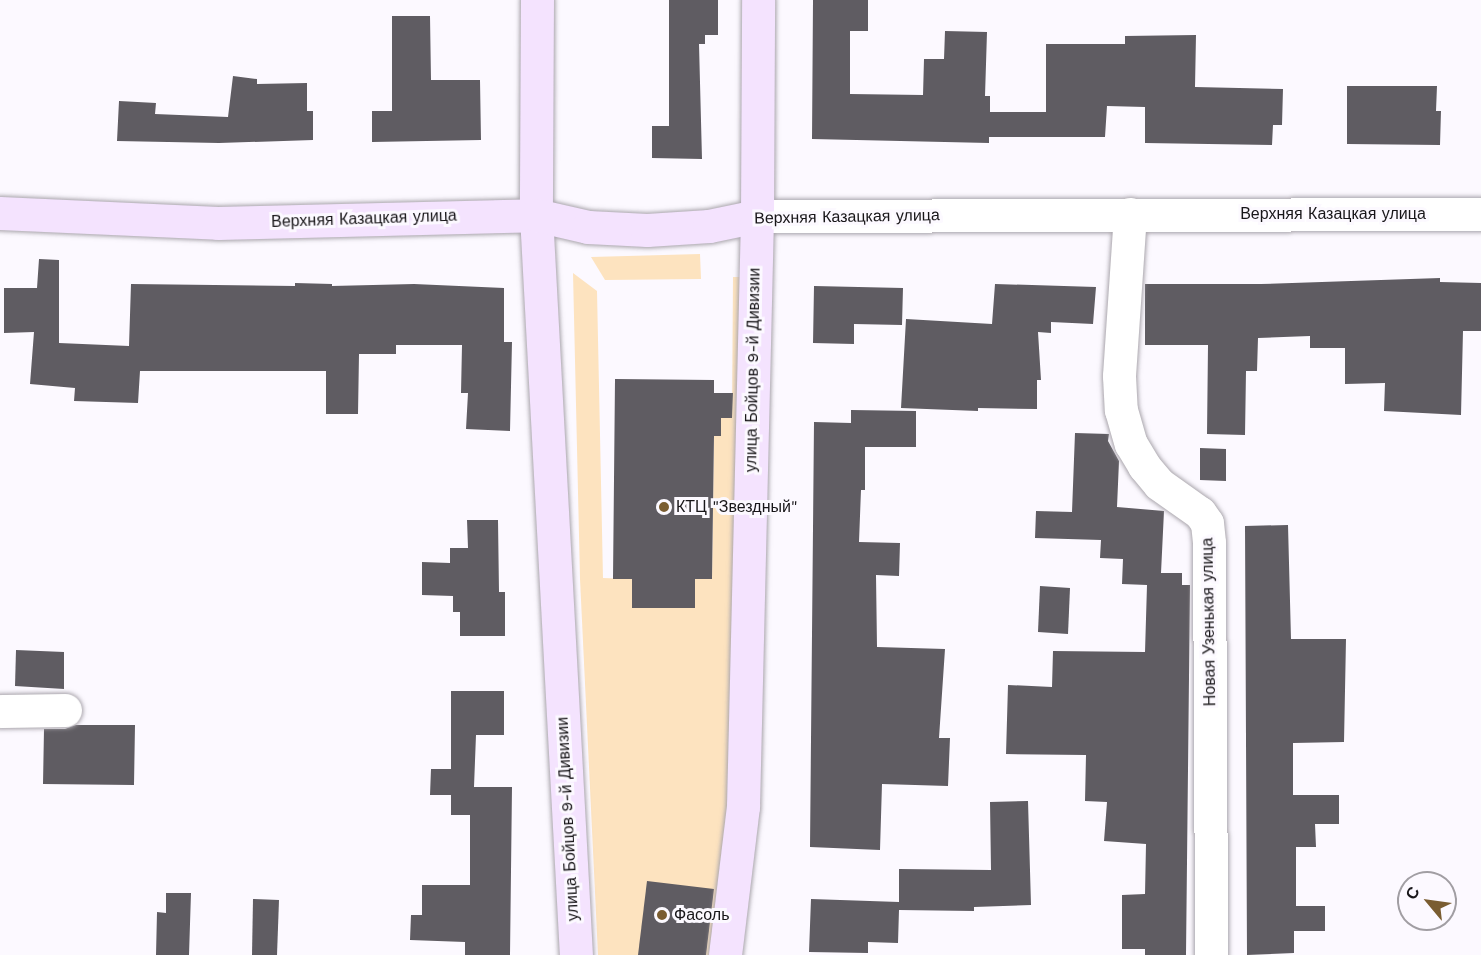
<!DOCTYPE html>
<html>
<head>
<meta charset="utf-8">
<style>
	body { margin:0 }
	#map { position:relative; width:1481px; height:955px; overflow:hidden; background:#fcf9ff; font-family:"Work Sans",sans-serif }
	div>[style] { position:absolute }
	.green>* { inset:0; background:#fde3bf }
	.building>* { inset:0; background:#5f5c62 }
	.roads { filter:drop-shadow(0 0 2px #aba7ae) drop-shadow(0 0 2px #aba7ae) }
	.street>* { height:33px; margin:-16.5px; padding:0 16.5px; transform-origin:16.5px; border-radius:16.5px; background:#fff }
	.secondary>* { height:33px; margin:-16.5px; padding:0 16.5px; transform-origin:16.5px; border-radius:16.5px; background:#f4e3fe }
	.dots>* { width:16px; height:16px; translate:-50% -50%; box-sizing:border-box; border:3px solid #fcf9ff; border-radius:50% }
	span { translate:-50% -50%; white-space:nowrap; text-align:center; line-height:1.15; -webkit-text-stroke:6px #fcf9ff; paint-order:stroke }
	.street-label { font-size:16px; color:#181619 }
	.poi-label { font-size:16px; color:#181619 }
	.left { translate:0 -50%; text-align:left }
	.north { position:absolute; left:1397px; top:871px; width:60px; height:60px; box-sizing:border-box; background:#fcf9ff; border:2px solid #a19ea3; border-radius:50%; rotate:299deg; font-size:16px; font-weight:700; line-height:24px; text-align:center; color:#181619 }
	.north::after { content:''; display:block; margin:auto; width:21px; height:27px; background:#7a5d31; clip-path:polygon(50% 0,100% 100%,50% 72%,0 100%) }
</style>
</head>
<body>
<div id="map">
	<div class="green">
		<i style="clip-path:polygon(700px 254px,701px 279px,605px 280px,591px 257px)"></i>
		<i style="clip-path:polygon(573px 273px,597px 291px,603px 578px,632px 579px,633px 608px,695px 608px,695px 579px,712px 579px,714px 436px,721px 436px,721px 418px,732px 418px,733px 277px,741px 277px,727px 805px,716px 955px,598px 955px,580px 579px)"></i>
	</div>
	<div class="building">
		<i style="clip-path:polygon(669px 0,718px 0,718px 35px,705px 35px,705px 44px,699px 44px,702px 159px,652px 158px,652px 126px,669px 126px)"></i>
		<i style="clip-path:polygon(813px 0,868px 0,868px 31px,850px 31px,850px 94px,923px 95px,924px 59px,944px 59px,945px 31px,987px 32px,985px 96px,990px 96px,990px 112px,1046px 112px,1046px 44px,1125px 44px,1125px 36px,1196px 35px,1195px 87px,1283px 89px,1282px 125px,1273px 125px,1272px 145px,1145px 143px,1145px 107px,1107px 106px,1105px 137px,989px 137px,989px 143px,812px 139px)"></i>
		<i style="clip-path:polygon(392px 16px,430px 16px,431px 80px,480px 80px,481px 140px,372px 142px,372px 111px,392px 111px)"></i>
		<i style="clip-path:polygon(233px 76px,257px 79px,257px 84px,307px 83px,307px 111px,313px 111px,313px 140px,219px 143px,117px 141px,119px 101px,156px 103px,155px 114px,228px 117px)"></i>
		<i style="clip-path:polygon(1347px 86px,1437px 86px,1436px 111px,1441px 111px,1440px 145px,1347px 144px)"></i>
		<i style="clip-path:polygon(39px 259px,59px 260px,59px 343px,129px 346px,131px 284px,295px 286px,295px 283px,332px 284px,332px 286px,414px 284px,504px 288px,504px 342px,512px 342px,510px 431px,466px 429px,468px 393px,461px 393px,462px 345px,396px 345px,396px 354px,359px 354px,358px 414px,326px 414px,326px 371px,140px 371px,138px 403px,74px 401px,75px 388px,30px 384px,34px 332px,4px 333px,4px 288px,37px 288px)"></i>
		<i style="clip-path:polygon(1440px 278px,1440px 282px,1481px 283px,1481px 331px,1463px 331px,1461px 415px,1384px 411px,1385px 383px,1345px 384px,1345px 348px,1310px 348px,1310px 336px,1258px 338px,1257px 371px,1246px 371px,1245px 435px,1207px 434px,1208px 345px,1145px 345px,1145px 284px,1261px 284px)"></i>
		<i style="clip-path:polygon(995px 284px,1096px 287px,1093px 324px,1051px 322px,1051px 333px,1038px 332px,1041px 380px,1037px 380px,1037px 409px,978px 408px,978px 411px,901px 408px,906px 319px,992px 324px)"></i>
		<i style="clip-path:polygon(814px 286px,903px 288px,902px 325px,854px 324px,854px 344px,813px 343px)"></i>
		<i style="clip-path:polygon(615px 379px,714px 380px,714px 393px,733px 393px,732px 418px,721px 418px,721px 436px,714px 436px,712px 579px,695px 579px,695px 608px,632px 608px,632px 579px,613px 579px)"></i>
		<i style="clip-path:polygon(851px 410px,916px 411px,916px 447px,865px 447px,865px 490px,861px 490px,859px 542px,900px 543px,899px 576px,876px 575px,877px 647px,945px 649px,939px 738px,950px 738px,948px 786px,882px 784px,880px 850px,810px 847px,814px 422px,851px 423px)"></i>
		<i style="clip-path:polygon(1075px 433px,1109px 434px,1108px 441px,1119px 461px,1117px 507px,1164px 511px,1161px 573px,1182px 573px,1182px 585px,1190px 585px,1186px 955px,1145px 955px,1145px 949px,1122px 949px,1122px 895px,1145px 894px,1146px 844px,1104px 841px,1107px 802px,1085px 801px,1086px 755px,1006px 754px,1008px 685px,1052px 687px,1053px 651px,1145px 652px,1147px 585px,1122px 584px,1123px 559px,1100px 558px,1101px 540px,1035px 538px,1036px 511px,1072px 512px)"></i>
		<i style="clip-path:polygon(1200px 448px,1226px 449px,1226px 481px,1200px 480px)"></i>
		<i style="clip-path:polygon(467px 520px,498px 520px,499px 592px,505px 592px,505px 636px,460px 636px,460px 612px,453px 612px,453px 596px,422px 595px,422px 562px,450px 563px,450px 548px,468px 548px)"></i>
		<i style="clip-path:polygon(1288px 525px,1291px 639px,1346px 639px,1344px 742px,1293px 743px,1293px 795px,1339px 795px,1339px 824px,1315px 824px,1316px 847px,1296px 847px,1296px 906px,1325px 906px,1325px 931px,1294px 931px,1294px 953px,1247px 955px,1245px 526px)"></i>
		<i style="clip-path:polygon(1040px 586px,1070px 588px,1068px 634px,1038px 632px)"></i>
		<i style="clip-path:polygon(16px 650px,64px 652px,64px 689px,15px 686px)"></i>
		<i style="clip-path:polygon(451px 691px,504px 691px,504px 735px,476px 735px,474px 787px,512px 787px,510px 955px,465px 955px,465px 942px,410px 940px,411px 915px,422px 915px,422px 885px,470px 885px,470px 815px,451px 815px,451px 795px,430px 795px,431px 769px,451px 769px)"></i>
		<i style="clip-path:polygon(76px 725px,135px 725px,134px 785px,43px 784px,44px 729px,65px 729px)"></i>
		<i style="clip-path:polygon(1028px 801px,1031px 905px,974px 907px,974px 911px,899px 910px,898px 943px,868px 942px,868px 953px,809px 952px,811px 899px,899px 902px,899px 869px,991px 870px,990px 802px)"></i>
		<i style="clip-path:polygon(647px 881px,714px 889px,706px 955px,638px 955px)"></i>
		<i style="clip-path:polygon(166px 893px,191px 893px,189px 955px,156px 955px,157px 912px,166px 913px)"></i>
		<i style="clip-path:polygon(253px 899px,279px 900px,277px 955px,252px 955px)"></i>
	</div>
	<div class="roads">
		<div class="street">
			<i style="left:1130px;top:214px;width:162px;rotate:93.9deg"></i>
			<i style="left:1119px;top:376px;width:34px;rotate:87deg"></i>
			<i style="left:1121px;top:410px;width:35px;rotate:74deg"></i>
			<i style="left:1131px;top:444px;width:26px;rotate:59deg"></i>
			<i style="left:1144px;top:466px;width:23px;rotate:50deg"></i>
			<i style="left:1159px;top:484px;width:50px;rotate:35.3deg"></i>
			<i style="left:1200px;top:513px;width:12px;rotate:55deg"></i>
			<i style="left:1207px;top:523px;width:20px;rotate:84deg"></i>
			<i style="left:1209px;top:543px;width:412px;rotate:89.7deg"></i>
			<i style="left:757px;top:216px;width:724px;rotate:-0.16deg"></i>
			<i style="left:0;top:711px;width:65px;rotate:-0.9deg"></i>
		</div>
		<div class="secondary">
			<i style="left:537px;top:0;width:215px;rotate:90.3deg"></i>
			<i style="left:536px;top:215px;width:741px;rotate:86.91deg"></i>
			<i style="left:0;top:213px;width:218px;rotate:2.6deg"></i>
			<i style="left:218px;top:223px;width:318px;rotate:-1.4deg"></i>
			<i style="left:536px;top:215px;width:53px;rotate:13deg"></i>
			<i style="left:588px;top:227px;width:59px;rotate:2.9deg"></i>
			<i style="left:647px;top:230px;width:62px;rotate:-3.7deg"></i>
			<i style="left:709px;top:226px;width:49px;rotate:-11.8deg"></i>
			<i style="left:725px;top:955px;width:149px;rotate:-83.1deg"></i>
			<i style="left:743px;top:807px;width:591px;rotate:-88.64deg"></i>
			<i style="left:757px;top:216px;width:216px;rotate:-89.7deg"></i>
		</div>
	</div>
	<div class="dots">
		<i style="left:664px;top:507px;background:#7a5d31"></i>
		<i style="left:662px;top:915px;background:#7a5d31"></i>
	</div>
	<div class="street-label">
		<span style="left:1333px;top:214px">Верхняя Казацкая улица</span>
		<span style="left:847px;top:217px;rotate:-1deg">Верхняя Казацкая улица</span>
		<span style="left:364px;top:219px;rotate:-2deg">Верхняя Казацкая улица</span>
		<span style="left:753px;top:370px;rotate:-89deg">улица Бойцов 9-й Дивизии</span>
		<span style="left:1209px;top:622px;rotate:-91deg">Новая Узенькая улица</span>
		<span style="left:568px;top:819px;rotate:-93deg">улица Бойцов 9-й Дивизии</span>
	</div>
	<div class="poi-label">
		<span class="left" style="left:676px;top:507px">КТЦ "Звездный"</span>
		<span class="left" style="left:674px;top:915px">Фасоль</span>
	</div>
	<div class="north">С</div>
</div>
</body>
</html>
